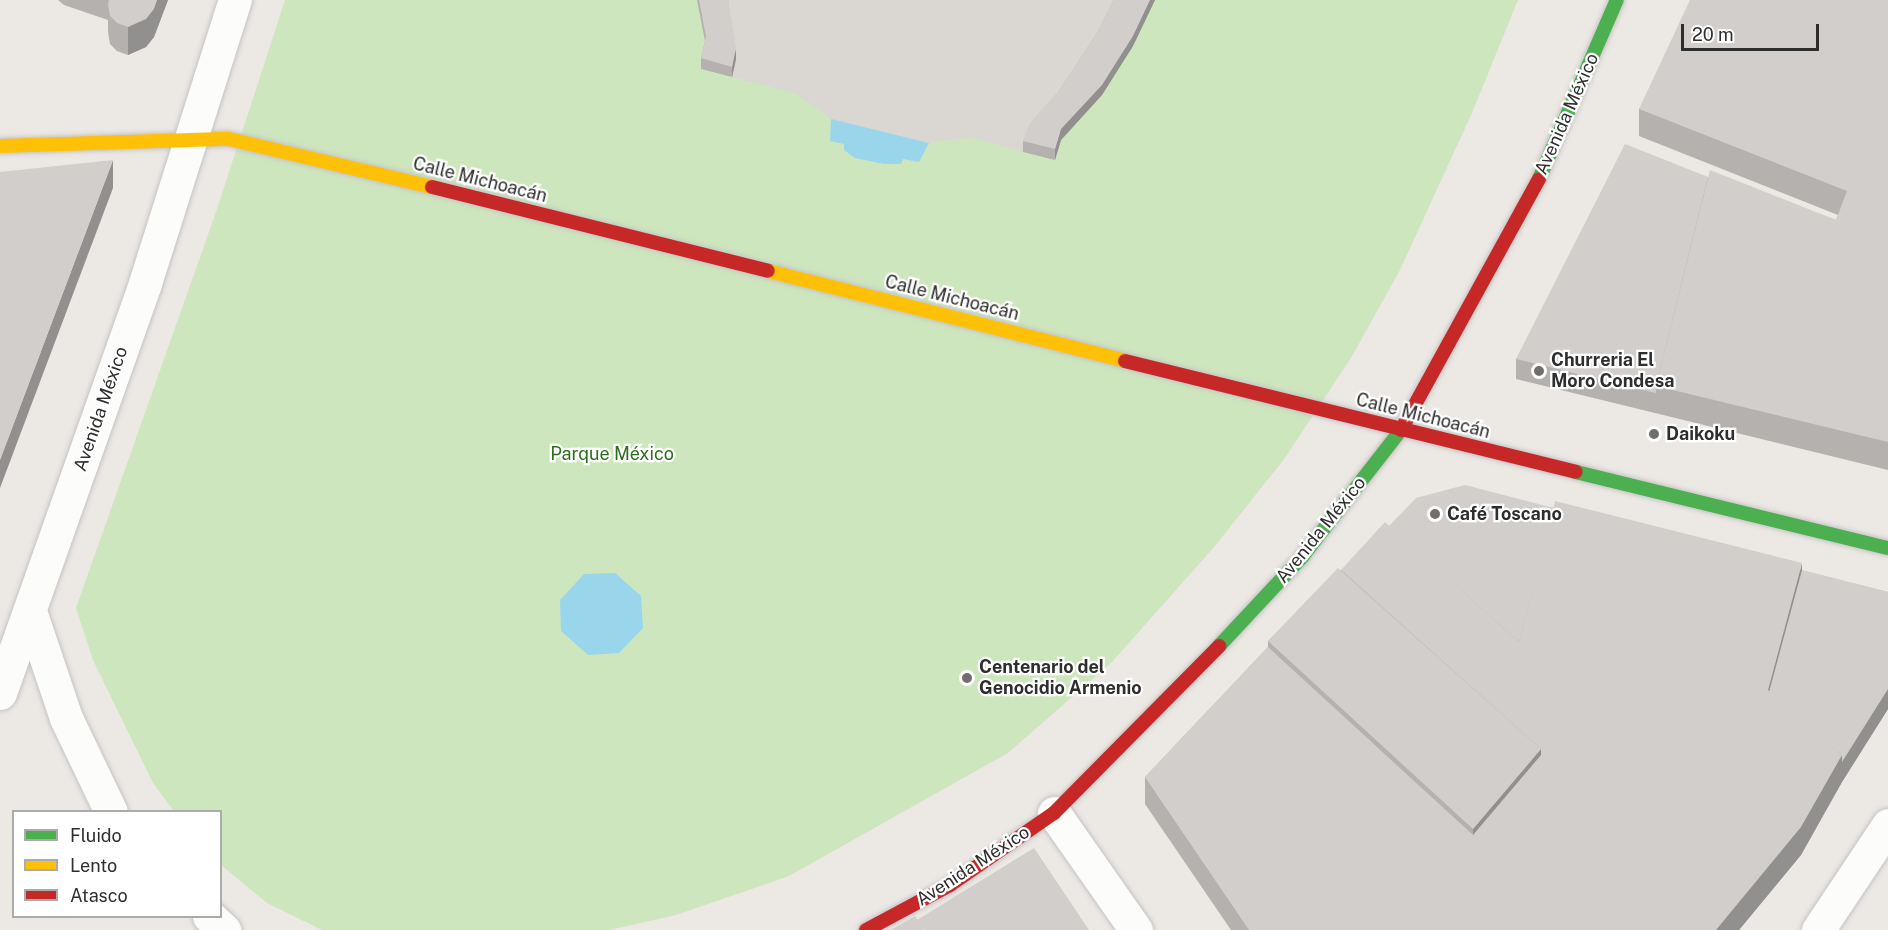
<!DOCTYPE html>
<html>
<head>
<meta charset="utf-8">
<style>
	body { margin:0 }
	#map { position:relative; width:1888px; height:930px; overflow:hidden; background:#ece8e4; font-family:"Public Sans",sans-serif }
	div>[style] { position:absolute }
	.green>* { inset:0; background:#cee6be }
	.plaza>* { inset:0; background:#dad6d2 }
	.water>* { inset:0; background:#99d6ec }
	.roads { filter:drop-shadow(0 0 2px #c5c4c5) drop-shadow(0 0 2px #c5c4c5) }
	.street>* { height:33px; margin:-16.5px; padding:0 16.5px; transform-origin:16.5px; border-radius:16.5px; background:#fcfcfb }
	.fast>* { height:14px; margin:-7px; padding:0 7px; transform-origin:7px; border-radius:7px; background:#4caf50 }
	.slow>* { height:14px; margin:-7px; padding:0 7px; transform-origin:7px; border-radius:7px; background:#ffc107 }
	.jam>* { height:14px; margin:-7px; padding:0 7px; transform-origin:7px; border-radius:7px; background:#c62828 }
	.wall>* { inset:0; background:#b4b1af }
	.shaded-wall>* { inset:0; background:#92908e }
	.building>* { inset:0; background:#d1cecb }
	.dots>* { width:16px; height:16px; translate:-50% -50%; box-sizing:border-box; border:3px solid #fff; border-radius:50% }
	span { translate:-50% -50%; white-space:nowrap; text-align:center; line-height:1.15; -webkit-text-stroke:4.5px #fff; paint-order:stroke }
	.street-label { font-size:18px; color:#2e2e2e }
	.poi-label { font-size:18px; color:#2e2e2e; font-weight:700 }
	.left { translate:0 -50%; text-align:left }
	.park-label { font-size:18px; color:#2c6e1b }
	.legend { position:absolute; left:12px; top:810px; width:210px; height:108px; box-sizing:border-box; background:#fff; border:2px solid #ababab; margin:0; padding:8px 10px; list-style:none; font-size:18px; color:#2e2e2e }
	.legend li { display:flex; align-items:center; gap:12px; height:30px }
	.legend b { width:30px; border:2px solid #ababab }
	.scale { position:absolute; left:1681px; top:24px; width:138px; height:27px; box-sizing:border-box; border:3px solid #2e2e2e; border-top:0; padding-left:8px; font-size:18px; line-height:21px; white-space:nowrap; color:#2e2e2e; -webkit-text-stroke:4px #fff; paint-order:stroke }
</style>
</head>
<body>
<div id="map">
	<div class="green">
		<i style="clip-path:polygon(285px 0,1518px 0,1472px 113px,1400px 270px,1351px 358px,1285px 458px,1215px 546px,1112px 662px,1008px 753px,789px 876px,676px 915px,610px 930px,322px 930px,267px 903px,221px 865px,220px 812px,174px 811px,153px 783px,93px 660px,76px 608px,217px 209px)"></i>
	</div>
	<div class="plaza">
		<i style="clip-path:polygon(728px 0,1121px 0,1030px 133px,1023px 152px,971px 137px,929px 143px,831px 119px,795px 93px,732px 77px,736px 59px)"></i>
	</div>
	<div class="water">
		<i style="clip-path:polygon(831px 119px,929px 143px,919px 162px,903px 159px,901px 164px,884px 164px,855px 158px,844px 150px,844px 144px,830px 141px)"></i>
		<i style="clip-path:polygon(615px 573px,641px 596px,643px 628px,619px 653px,588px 655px,561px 631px,560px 600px,584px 574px)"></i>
	</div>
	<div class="roads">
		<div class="street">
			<i style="left:30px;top:611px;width:113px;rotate:71.4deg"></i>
			<i style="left:66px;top:718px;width:104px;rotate:64.4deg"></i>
			<i style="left:0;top:693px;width:435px;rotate:-70.5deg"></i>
			<i style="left:145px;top:283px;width:297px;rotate:-72.4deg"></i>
			<i style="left:1054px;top:813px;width:143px;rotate:55deg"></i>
			<i style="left:209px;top:916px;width:21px;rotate:43deg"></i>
			<i style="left:1818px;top:930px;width:126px;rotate:-56.3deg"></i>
		</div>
		<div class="fast">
			<i style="left:1539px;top:179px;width:195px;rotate:-66.5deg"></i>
			<i style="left:1576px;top:472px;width:321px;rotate:13.7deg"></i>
			<i style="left:1219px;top:646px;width:122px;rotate:-47deg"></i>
			<i style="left:1302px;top:557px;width:161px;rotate:-52.1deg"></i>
		</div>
		<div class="slow">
			<i style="left:0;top:146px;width:229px;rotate:-1.8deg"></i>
			<i style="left:229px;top:139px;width:209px;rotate:13.3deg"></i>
			<i style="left:768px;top:271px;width:368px;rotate:14.1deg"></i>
		</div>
		<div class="jam">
			<i style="left:432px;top:187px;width:346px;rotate:14deg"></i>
			<i style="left:1125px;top:361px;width:464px;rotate:13.8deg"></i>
			<i style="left:1401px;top:430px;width:286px;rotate:-61.2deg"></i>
			<i style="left:866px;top:930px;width:95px;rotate:-28.2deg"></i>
			<i style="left:950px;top:885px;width:126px;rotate:-34.7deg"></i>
			<i style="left:1054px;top:813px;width:235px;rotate:-45.3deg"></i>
		</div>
	</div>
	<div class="wall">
		<i style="clip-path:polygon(58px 0,168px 0,154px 37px,146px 47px,128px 55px,117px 51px,110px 44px,108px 32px,108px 20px,64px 5px)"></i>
		<i style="clip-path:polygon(697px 0,728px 0,736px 59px,732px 77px,701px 69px,701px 58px,705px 41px)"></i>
		<i style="clip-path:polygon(1114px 0,1155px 0,1133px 46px,1102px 95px,1061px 140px,1055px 160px,1023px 152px,1023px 141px,1061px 88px,1099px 30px)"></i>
		<i style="clip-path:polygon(1888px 0,1888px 470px,1516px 379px,1516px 359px,1708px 177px,1836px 220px,1838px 215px,1639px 136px,1639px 109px)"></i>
		<i style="clip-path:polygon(1554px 508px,1888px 592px,1888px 709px,1842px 782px,1801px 855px,1739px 930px,1231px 930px,1145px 804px,1145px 777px,1268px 647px,1268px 641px,1341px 570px)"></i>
	</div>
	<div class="shaded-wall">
		<i style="clip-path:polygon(157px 0,168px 0,154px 37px,146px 47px,128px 55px,128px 27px)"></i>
		<i style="clip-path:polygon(1150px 0,1155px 0,1133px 46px,1102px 95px,1061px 140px,1055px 160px,1055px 149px,1061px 129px)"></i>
		<i style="clip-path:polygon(736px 48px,736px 59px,732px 77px,732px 67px)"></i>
		<i style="clip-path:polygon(113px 160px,113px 188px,0 488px,0 460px)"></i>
		<i style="clip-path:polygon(1802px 563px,1802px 590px,1772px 702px,1768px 690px)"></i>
		<i style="clip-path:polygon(1888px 689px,1888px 709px,1842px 782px,1801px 855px,1739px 930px,1716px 930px,1842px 755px)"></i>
		<i style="clip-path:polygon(1541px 749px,1541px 782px,1473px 863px,1473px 829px)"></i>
	</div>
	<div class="building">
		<i style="clip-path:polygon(109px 0,157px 0,154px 9px,146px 19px,128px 27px,117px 23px,110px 16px,108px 4px)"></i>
		<i style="clip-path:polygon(699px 0,728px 0,736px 48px,732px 67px,701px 58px,706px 37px)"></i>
		<i style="clip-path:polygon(1114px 0,1150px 0,1133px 36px,1102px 85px,1061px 129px,1055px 149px,1023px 141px,1030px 123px,1061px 88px,1099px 30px)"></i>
		<i style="clip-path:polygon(1690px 0,1888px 0,1888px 442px,1656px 386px,1710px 170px,1836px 220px,1847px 191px,1639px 109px)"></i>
		<i style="clip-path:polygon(1625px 144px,1708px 177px,1656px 386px,1656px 393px,1516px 359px)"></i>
		<i style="clip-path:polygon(113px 160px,0 460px,0 172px)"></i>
		<i style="clip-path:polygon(1465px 485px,1554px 508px,1519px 642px,1389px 526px,1416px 498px)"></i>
		<i style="clip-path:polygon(1555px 501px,1802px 563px,1768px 690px,1842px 755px,1801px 827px,1716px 930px,1249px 930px,1145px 777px,1268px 647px,1473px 835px,1541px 755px,1541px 749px,1341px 570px,1385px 522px,1519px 642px)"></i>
		<i style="clip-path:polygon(1338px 568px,1541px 749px,1473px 829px,1268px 641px)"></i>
		<i style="clip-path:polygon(1802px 570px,1888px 592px,1888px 689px,1842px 762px,1842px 755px,1769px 692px)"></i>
		<i style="clip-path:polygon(1034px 848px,1089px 930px,924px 930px,917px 920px)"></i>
		<i style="clip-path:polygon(915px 916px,924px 930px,891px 930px)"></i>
	</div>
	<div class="dots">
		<i style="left:1539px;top:371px;background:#706f6e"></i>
		<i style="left:1654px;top:434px;background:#706f6e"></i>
		<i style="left:1435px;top:514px;background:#706f6e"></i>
		<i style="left:967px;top:678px;background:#706f6e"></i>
	</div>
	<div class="street-label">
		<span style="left:1567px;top:114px;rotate:-66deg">Avenida México</span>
		<span style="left:480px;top:180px;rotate:14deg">Calle Michoacán</span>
		<span style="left:952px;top:298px;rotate:14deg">Calle Michoacán</span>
		<span style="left:101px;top:409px;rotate:-71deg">Avenida México</span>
		<span style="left:1423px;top:416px;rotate:14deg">Calle Michoacán</span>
		<span style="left:1321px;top:530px;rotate:-51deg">Avenida México</span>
		<span style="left:973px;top:866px;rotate:-33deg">Avenida México</span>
	</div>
	<div class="poi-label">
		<span class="left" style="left:1551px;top:371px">Churreria El<br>Moro Condesa</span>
		<span class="left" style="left:1666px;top:434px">Daikoku</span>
		<span class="left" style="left:1447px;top:514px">Café Toscano</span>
		<span class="left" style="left:979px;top:678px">Centenario del<br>Genocidio Armenio</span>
	</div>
	<div class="park-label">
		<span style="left:612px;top:454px">Parque México</span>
	</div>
	<ul class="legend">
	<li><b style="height:8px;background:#4caf50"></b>Fluido</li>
	<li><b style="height:8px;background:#ffc107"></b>Lento</li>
	<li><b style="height:8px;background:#c62828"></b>Atasco</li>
	</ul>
	<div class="scale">20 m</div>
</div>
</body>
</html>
